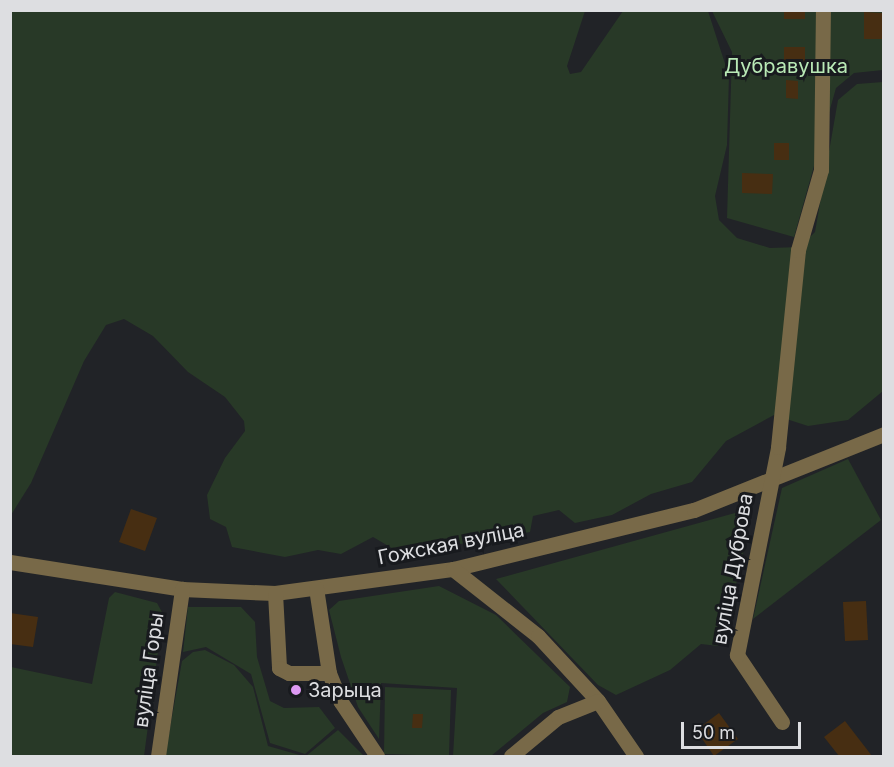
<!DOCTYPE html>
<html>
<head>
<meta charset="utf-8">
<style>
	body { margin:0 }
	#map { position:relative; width:894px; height:767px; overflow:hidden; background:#212327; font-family:Inter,sans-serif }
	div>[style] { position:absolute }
	.green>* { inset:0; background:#283927 }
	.building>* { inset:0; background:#472e12 }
	.minor>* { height:15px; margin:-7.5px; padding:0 7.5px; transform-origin:7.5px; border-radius:7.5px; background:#786948 }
	.dots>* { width:16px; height:16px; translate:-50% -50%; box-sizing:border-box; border:3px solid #181a1e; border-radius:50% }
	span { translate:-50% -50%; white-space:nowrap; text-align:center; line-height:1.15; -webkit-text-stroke:6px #181a1e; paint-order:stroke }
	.park-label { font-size:20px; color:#b9e9b6 }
	.street-label { font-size:20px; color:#dddee1 }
	.poi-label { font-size:20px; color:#dddee1 }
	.left { translate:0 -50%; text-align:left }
	.frame { position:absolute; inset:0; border:12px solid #dddee1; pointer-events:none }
	.scale { position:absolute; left:681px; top:722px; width:120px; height:27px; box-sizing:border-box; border:3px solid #dddee1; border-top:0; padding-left:8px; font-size:18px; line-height:21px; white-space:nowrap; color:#dddee1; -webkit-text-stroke:4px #181a1e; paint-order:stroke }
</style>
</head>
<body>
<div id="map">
	<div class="green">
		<i style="clip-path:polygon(11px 11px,585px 11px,567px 66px,570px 74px,581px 72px,623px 11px,708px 11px,729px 76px,727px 145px,715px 196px,719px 220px,737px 238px,770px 248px,800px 247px,815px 232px,838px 100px,857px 84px,883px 82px,883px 391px,848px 420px,808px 426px,774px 415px,726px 441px,692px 482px,651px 494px,612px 515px,575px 523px,559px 510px,533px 516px,530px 532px,402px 554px,373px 537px,341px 554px,318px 550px,285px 557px,232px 547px,226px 527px,210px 519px,207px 495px,225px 458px,245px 431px,244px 421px,225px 397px,188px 372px,153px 336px,124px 319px,106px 325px,84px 361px,31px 483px,11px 515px)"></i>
		<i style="clip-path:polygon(712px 11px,883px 11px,883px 70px,854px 73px,836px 88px,794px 237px,727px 218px,732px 52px)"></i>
		<i style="clip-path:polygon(848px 459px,881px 520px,753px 619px,782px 488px)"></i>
		<i style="clip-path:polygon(735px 513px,749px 516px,741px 567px,718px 646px,701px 644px,670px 670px,616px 695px,598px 685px,496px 579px)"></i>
		<i style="clip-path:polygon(439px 586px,496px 615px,570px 687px,567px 702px,543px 713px,491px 756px,453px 756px,457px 688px,381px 683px,379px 739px,358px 707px,341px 657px,329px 610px,339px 601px)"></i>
		<i style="clip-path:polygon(115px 592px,157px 603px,163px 614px,144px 756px,11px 756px,11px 667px,92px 684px,109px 598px)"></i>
		<i style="clip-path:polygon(188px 607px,241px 607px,255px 622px,257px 657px,270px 701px,284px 708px,319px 707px,335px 728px,305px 754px,270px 743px,251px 674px,206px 647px,183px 652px)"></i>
		<i style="clip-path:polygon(205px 650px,234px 665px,253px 687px,268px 746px,303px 756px,165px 756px,182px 661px,193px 652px)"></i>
		<i style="clip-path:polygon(385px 687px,451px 690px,449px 756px,384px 754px)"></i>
		<i style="clip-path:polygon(338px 730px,364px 756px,306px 756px)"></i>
	</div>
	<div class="building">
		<i style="clip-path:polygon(784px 10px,805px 10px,805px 19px,784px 19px)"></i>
		<i style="clip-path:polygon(864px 12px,882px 13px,882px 39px,864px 39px)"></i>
		<i style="clip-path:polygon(784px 47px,805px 47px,805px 70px,784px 69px)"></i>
		<i style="clip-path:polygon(786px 80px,798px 81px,798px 99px,786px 98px)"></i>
		<i style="clip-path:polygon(774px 143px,789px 143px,789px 160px,774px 160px)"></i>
		<i style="clip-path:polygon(742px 173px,773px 174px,772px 194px,742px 193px)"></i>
		<i style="clip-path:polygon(131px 509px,157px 518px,145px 551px,119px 542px)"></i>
		<i style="clip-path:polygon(866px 601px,868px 640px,845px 641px,843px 602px)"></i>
		<i style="clip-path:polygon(10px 613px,38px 617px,33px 647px,10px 644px)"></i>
		<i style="clip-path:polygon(719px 713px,738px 739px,714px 756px,696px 730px)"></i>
		<i style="clip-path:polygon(413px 714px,423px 714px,422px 728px,412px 728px)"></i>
		<i style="clip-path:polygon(845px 721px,872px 756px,839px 756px,824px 737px)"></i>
	</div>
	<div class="minor">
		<i style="left:10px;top:562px;width:174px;rotate:8.9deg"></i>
		<i style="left:182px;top:589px;width:93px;rotate:2.5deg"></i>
		<i style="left:275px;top:593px;width:180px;rotate:-7.7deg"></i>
		<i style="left:453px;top:569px;width:248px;rotate:-13.8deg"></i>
		<i style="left:694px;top:510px;width:205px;rotate:-21.8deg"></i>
		<i style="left:453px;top:569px;width:108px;rotate:38.2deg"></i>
		<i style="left:538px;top:636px;width:88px;rotate:47.3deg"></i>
		<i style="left:598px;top:701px;width:67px;rotate:55.4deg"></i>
		<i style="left:316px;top:588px;width:86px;rotate:81.3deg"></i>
		<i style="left:329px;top:673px;width:31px;rotate:68deg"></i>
		<i style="left:341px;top:702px;width:65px;rotate:56.3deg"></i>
		<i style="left:275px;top:593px;width:75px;rotate:86.9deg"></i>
		<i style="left:279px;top:668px;width:11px;rotate:27deg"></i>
		<i style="left:289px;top:673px;width:40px"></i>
		<i style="left:782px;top:722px;width:81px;rotate:-123.9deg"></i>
		<i style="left:737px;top:655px;width:212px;rotate:-78.8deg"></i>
		<i style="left:778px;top:447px;width:198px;rotate:-84.2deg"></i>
		<i style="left:798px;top:250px;width:83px;rotate:-74deg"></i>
		<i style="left:821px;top:170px;width:160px;rotate:-89.3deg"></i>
		<i style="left:158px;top:756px;width:169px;rotate:-81.8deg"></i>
		<i style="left:511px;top:756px;width:61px;rotate:-39.7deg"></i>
		<i style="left:558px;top:717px;width:43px;rotate:-21.8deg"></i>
	</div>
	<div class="dots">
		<i style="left:296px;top:690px;background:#dd99f3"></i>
	</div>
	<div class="park-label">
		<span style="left:786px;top:66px">Дубравушка</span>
	</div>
	<div class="street-label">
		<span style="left:451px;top:544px;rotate:-11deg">Гожская вуліца</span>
		<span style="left:733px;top:569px;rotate:-80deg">вуліца Дуброва</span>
		<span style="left:149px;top:670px;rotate:-82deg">вуліца Горы</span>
	</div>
	<div class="poi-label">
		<span class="left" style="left:308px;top:690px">Зарыца</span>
	</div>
	<div class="frame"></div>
	<div class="scale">50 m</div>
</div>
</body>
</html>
